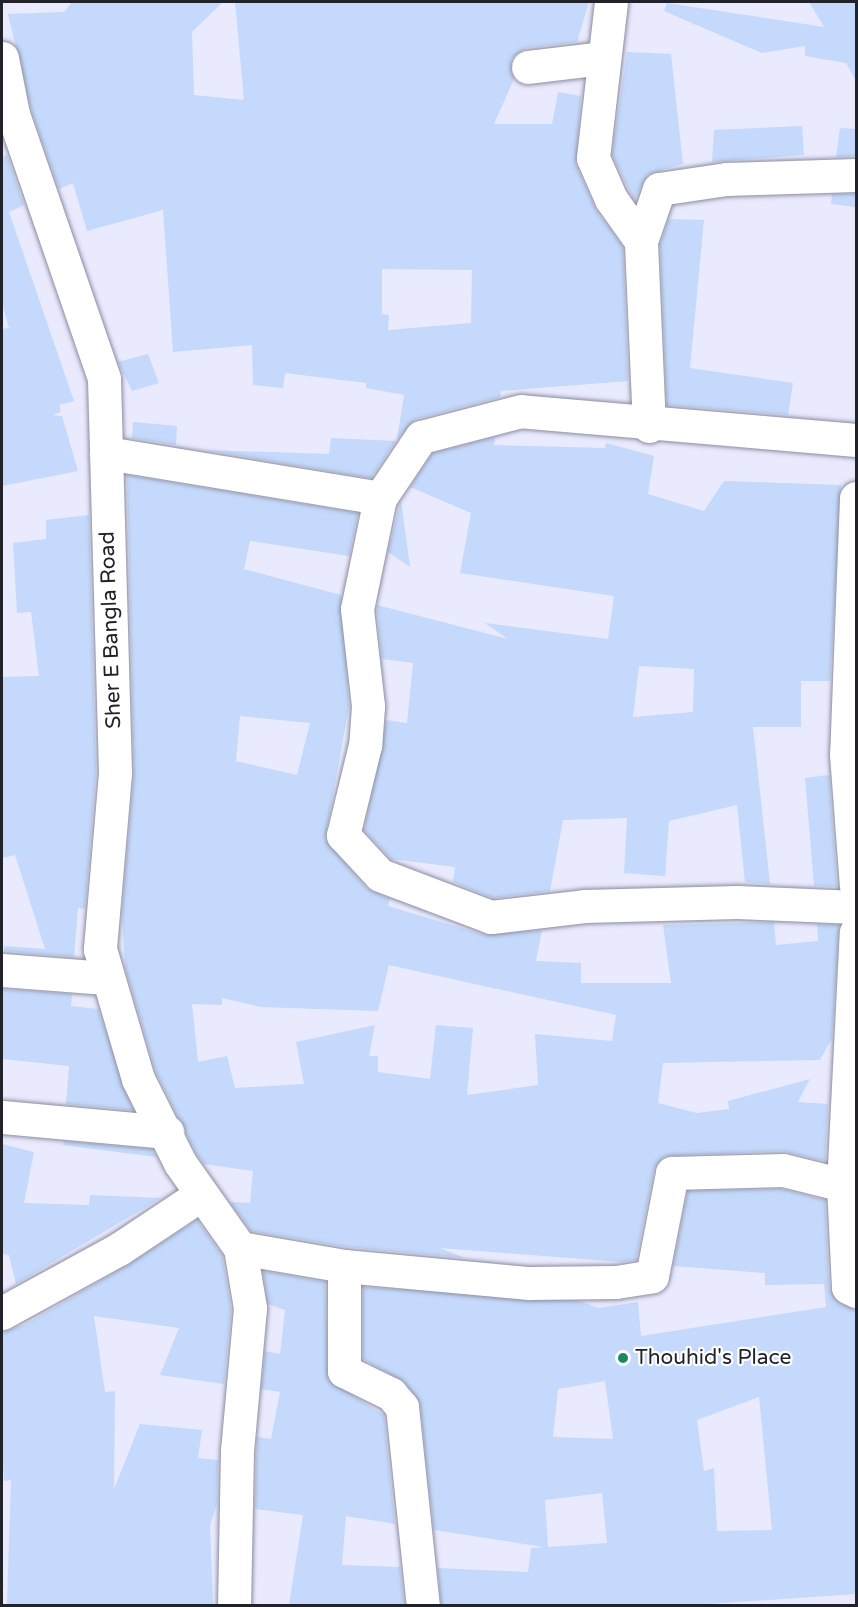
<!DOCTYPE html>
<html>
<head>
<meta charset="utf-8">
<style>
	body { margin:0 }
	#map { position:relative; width:858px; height:1607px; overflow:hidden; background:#e9eafd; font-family:"Varela Round",sans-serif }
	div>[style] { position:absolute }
	.building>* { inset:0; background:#c4d9fb }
	.roads { filter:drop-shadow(0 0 2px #8b8ca2) drop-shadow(0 0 2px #8b8ca2) }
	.street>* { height:33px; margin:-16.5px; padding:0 16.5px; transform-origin:16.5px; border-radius:16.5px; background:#fff }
	.dots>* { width:16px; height:16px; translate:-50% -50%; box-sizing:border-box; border:3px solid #fff; border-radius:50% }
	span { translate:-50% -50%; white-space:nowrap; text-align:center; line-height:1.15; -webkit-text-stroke:4.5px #fff; paint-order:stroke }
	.street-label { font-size:21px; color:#21222a }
	.poi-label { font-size:21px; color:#21222a }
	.left { translate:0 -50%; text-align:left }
	.frame { position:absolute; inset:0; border:3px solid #21222a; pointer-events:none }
</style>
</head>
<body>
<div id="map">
	<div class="building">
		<i style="clip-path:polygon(evenodd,72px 2px,223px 2px,192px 32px,194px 95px,244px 100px,235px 2px,589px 2px,577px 42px,526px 48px,511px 59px,514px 79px,494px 124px,552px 124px,558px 92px,581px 96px,576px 165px,596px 210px,623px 247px,628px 381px,501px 391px,500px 397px,416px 419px,397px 439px,404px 395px,366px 388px,366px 383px,285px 373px,283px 388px,253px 385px,252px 345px,173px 352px,163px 210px,87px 231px,73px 183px,59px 189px,31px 109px,8px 14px,64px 12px,72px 2px,382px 269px,472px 270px,471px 323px,388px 330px,389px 315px,382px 314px,382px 269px)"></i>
		<i style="clip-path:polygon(809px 2px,856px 2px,856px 81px,846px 63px,805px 56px,805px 46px,762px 53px,664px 11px,667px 3px,824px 27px)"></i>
		<i style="clip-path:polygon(627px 52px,671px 54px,683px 164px,648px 174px,634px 200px,612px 155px)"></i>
		<i style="clip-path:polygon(802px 126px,804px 155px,712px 162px,714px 130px)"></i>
		<i style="clip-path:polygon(840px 128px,856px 129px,856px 156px,836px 157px)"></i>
		<i style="clip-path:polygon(7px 155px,24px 205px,9px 212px,74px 401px,59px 405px,61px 412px,52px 415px,62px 416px,78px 471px,2px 486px,2px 329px,9px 328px,2px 303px,2px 157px)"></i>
		<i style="clip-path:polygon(832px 194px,856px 194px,856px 207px,831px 204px)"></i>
		<i style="clip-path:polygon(669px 219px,704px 220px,690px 368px,793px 383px,788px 415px,667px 405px,660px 244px)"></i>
		<i style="clip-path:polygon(148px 354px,159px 383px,132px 391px,118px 362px)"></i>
		<i style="clip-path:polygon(133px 422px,177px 426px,176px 445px,132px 438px)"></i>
		<i style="clip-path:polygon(evenodd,495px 437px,494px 445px,605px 448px,606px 443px,654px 456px,648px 494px,704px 511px,724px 481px,841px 485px,830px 681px,801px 681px,801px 727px,753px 727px,770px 884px,745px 882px,737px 805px,669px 821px,665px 876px,624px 873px,627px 818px,563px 820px,550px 891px,493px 898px,453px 882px,455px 867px,391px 859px,364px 830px,386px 720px,407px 723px,413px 663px,382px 659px,377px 605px,508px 639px,485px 623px,608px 639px,614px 596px,460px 573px,471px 513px,410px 487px,433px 453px,495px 437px,639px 666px,694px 669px,693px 712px,633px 717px,639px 666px)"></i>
		<i style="clip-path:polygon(331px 438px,396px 441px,371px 478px,206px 450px,329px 454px)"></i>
		<i style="clip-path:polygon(evenodd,127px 475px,358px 513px,349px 556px,250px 541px,244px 569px,341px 595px,349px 706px,325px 839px,366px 888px,390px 899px,388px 906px,485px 935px,542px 930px,536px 961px,581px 963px,581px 983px,671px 983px,663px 925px,774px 922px,776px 945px,818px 941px,817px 924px,839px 925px,832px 1038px,820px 1060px,663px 1063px,658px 1103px,697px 1113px,729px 1109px,728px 1101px,810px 1079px,798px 1102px,828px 1104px,825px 1161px,782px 1151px,664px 1156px,654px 1169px,636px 1260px,621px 1262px,440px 1248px,465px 1258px,346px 1247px,251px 1231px,230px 1202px,250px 1203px,253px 1171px,204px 1164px,196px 1153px,156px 1072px,125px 967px,122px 914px,134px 773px,127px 475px,240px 716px,310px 723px,297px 775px,236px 761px,240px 716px,127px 475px,389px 965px,616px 1015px,612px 1041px,535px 1034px,538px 1085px,467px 1095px,473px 1028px,436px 1025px,430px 1079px,378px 1072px,378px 1056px,369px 1056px,375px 1025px,296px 1042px,304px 1084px,235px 1088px,227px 1056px,198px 1062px,192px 1004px,222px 1005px,222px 998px,261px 1007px,378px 1011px,389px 965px)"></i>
		<i style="clip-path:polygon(401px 500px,410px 567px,388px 552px)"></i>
		<i style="clip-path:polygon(89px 515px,96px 772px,85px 909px,78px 908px,74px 957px,4px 951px,4px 946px,45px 949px,15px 855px,2px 858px,2px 677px,39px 676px,31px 612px,17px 613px,13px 543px,46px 539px,46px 520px)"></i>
		<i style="clip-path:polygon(829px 775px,837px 887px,814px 886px,805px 778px)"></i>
		<i style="clip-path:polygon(2px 989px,72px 994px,71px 1006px,98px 1009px,133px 1110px,66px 1104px,69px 1066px,2px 1059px)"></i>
		<i style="clip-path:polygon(64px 1141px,152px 1149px,156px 1157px,63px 1145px)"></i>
		<i style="clip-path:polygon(2px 1144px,34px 1152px,24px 1203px,89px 1205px,90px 1195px,161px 1198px,16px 1284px,9px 1255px,2px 1254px)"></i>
		<i style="clip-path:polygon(evenodd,781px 1189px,825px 1200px,829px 1288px,839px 1303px,856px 1310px,856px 1594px,694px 1605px,441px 1605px,438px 1568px,528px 1572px,531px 1548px,544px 1547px,434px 1530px,420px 1404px,405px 1382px,363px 1359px,363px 1287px,580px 1301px,598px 1308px,638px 1302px,641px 1336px,826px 1307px,824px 1284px,765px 1285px,765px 1273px,673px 1266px,688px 1191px,781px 1189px,605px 1381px,613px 1439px,553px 1437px,558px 1389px,605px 1381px,781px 1189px,759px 1397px,772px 1530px,717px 1531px,714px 1468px,704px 1471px,697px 1420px,759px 1397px,781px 1189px,602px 1493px,607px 1543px,548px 1547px,545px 1500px,602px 1493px)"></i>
		<i style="clip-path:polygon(197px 1220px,222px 1255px,231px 1309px,224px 1384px,160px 1375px,179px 1328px,94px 1316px,105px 1392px,115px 1391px,114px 1489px,140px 1424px,202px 1430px,198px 1458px,218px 1460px,217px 1504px,210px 1525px,213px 1605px,7px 1605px,11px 1480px,4px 1481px,2px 1450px,2px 1332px,24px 1325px,128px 1265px)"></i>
		<i style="clip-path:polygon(263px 1271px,325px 1282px,328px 1380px,384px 1415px,395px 1524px,346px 1516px,342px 1565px,400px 1567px,404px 1605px,289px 1605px,303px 1515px,255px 1509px,257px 1437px,271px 1439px,280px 1392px,261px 1389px,265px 1351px,280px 1354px,285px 1310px,268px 1304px)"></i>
	</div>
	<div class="roads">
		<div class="street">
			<i style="left:611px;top:2px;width:157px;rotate:96.6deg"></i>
			<i style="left:593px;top:158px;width:45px;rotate:66.3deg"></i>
			<i style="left:611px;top:199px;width:52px;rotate:54.5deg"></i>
			<i style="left:2px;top:58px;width:57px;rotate:78.9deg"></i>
			<i style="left:13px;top:114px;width:280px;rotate:71deg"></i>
			<i style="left:104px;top:379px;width:394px;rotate:88.4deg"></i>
			<i style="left:115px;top:773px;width:177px;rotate:94.9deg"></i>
			<i style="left:100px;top:949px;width:135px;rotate:73.7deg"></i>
			<i style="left:138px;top:1079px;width:94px;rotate:63.4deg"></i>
			<i style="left:180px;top:1163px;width:104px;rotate:54.8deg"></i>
			<i style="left:240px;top:1248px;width:61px;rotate:80.5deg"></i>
			<i style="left:250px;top:1308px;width:144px;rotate:95.2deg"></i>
			<i style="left:237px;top:1451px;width:155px;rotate:91.1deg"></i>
			<i style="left:528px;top:67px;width:75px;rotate:-6.9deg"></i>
			<i style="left:649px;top:426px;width:185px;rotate:-92.5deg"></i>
			<i style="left:641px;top:241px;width:55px;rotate:-70.9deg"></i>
			<i style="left:659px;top:189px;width:68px;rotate:-8.5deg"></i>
			<i style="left:726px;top:179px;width:130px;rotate:-1.8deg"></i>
			<i style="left:856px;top:440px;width:336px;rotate:-175.1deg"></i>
			<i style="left:521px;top:411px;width:103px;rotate:165.4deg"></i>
			<i style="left:421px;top:437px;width:73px;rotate:123.9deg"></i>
			<i style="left:380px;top:498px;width:113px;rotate:101.7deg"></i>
			<i style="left:357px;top:609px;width:98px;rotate:83.5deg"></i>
			<i style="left:368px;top:706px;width:39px;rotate:94deg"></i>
			<i style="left:365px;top:745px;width:93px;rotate:103.7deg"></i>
			<i style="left:343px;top:835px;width:54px;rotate:47.2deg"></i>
			<i style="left:380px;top:875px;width:119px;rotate:20.7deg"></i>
			<i style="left:491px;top:917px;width:94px;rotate:-6.7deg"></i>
			<i style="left:584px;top:906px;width:153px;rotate:-1.5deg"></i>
			<i style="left:737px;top:902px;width:119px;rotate:2.4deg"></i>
			<i style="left:106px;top:453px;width:278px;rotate:9.3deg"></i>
			<i style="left:856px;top:498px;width:256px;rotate:92.2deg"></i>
			<i style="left:846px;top:754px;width:132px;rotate:85.7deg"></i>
			<i style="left:2px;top:970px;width:104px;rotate:4.4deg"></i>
			<i style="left:2px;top:1117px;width:166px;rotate:5.2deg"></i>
			<i style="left:843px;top:1185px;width:253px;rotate:-87.1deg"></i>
			<i style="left:240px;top:1248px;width:106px;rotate:9.8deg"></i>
			<i style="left:344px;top:1266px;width:186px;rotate:5.3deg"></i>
			<i style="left:529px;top:1283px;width:87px;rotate:-0.7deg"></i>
			<i style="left:616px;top:1282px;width:36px;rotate:-9deg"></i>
			<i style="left:652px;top:1276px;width:105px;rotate:-79deg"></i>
			<i style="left:672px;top:1173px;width:111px;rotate:-1.5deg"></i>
			<i style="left:783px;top:1170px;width:62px;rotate:14deg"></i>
			<i style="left:843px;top:1185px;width:102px;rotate:87.2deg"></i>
			<i style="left:848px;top:1287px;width:9px;rotate:27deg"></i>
			<i style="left:344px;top:1266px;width:105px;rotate:90deg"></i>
			<i style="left:344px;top:1371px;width:52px;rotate:26.1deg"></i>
			<i style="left:391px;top:1394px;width:17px;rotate:50deg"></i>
			<i style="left:402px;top:1407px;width:200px;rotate:84deg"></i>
			<i style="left:2px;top:1313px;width:133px;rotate:-28.7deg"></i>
			<i style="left:119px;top:1249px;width:97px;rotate:-33.7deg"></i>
		</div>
	</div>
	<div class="dots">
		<i style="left:623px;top:1358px;background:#1a8765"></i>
	</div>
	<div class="street-label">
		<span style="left:111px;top:630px;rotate:-92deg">Sher E Bangla Road</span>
	</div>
	<div class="poi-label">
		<span class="left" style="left:635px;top:1358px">Thouhid's Place</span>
	</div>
	<div class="frame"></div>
</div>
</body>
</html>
